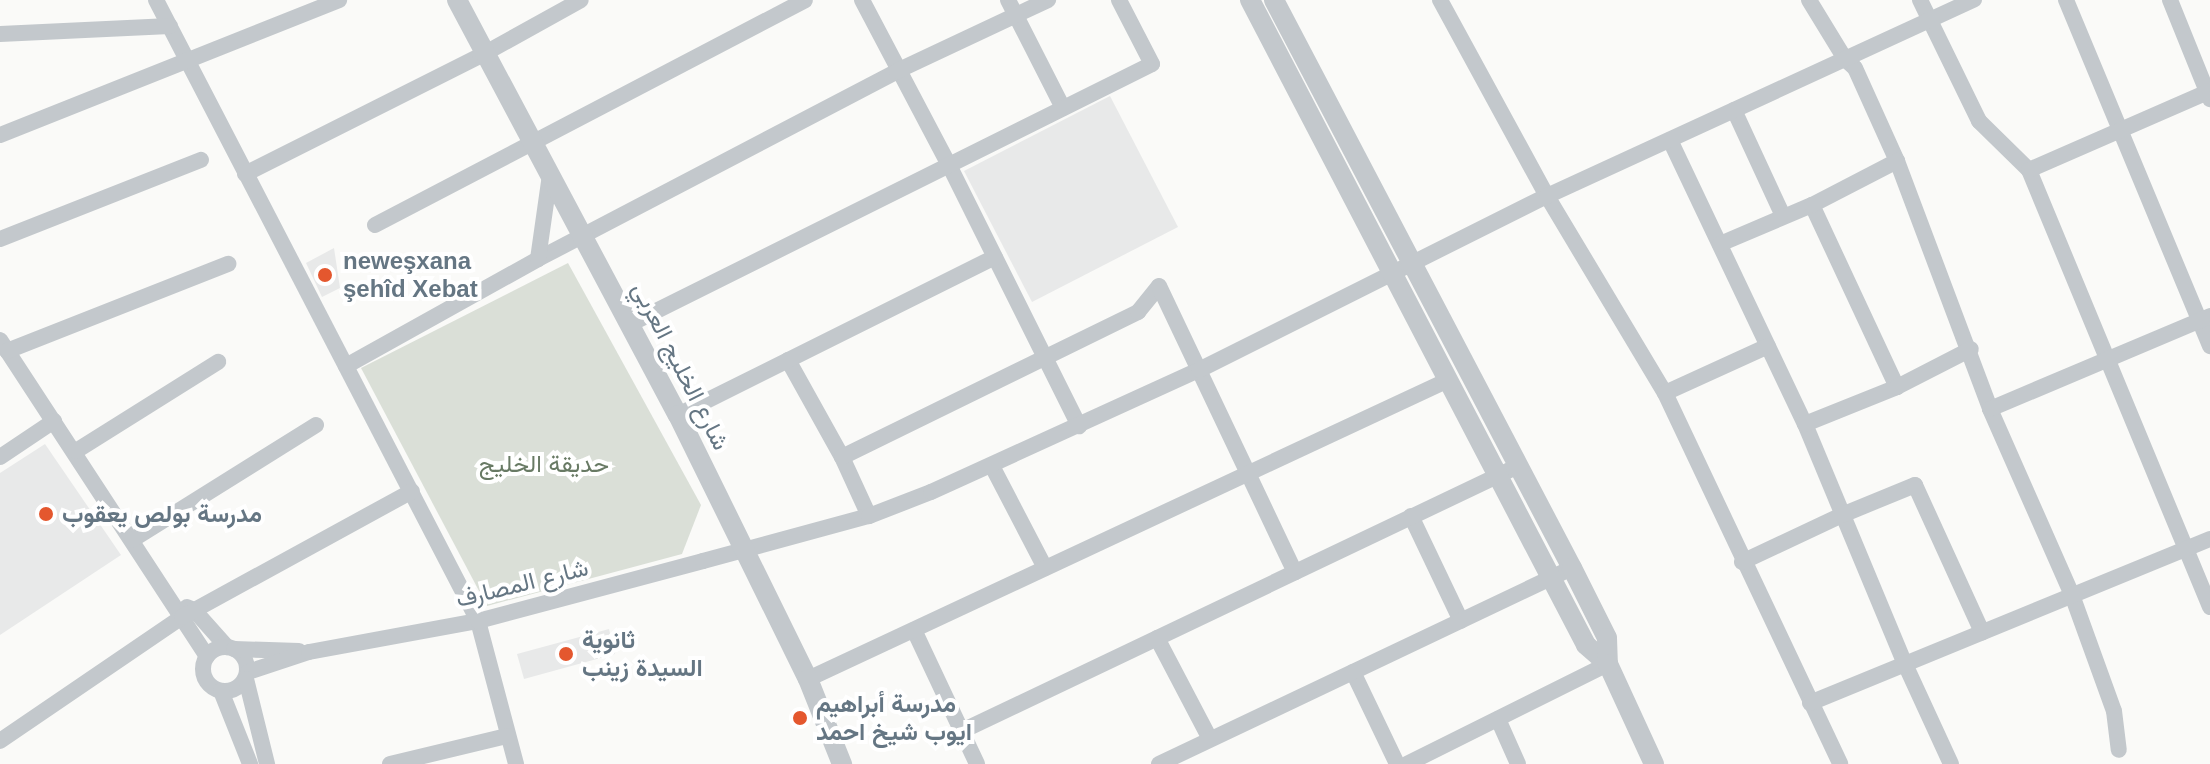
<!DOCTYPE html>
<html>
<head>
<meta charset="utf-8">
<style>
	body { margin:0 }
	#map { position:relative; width:2210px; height:764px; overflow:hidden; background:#fafaf8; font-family:Helvetica,Vazirmatn,sans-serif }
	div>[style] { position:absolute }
	.built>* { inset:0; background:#e8e9e9 }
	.green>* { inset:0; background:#dadfd7 }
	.minor>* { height:16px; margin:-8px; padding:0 8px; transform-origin:8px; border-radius:8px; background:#c3c8cc }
	.minor>.ring { margin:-8px; padding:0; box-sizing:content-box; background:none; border:16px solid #c3c8cc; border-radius:50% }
	.tertiary>* { height:20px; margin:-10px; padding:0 10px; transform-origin:10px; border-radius:10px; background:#c3c8cc }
	.dots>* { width:22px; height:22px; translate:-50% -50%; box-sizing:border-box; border:4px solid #fff; border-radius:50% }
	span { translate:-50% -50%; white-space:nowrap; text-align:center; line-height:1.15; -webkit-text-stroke:8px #fff; paint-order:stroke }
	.poi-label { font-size:24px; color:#657683; font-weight:700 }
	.left { translate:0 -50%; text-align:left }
	.street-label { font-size:24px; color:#657683 }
	.park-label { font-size:24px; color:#687a64 }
</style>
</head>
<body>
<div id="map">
	<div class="built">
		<i style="clip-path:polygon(1110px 96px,1178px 227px,1032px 302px,964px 171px)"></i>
		<i style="clip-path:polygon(334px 248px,340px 288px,322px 297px,306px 263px)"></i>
		<i style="clip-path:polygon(45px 444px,121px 555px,0 635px,0 473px)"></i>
		<i style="clip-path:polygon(609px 629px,615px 654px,524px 679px,517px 654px)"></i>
	</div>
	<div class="green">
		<i style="clip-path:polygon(568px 263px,701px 505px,682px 554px,487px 606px,361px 368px)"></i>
	</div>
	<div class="minor">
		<i style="left:156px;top:0;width:700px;rotate:62.59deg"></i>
		<i style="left:478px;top:621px;width:148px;rotate:75.1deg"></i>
		<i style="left:862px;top:0;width:187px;rotate:62.2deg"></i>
		<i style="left:949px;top:165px;width:292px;rotate:63.5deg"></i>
		<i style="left:1008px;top:0;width:121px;rotate:63deg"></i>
		<i style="left:1440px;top:0;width:223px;rotate:61.4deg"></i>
		<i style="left:1547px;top:196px;width:230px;rotate:59.1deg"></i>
		<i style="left:1665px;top:393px;width:410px;rotate:64.7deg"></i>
		<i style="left:1809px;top:0;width:69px;rotate:58.6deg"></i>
		<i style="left:1845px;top:59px;width:13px;rotate:42deg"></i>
		<i style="left:1855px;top:68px;width:102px;rotate:65.7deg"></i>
		<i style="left:1897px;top:161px;width:265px;rotate:69.4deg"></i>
		<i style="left:1990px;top:409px;width:203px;rotate:66.2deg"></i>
		<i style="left:2072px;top:595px;width:123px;rotate:70.1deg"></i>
		<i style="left:2114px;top:711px;width:39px;rotate:83deg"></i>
		<i style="left:1920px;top:0;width:135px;rotate:64deg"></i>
		<i style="left:1979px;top:121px;width:70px;rotate:44.4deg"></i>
		<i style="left:2029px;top:170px;width:473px;rotate:67.5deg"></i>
		<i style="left:2066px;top:0;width:375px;rotate:67.4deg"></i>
		<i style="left:2170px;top:0;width:107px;rotate:68deg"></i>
		<i style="left:0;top:34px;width:170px;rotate:-2.7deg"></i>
		<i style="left:1734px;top:110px;width:117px;rotate:65.2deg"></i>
		<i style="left:0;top:135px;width:365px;rotate:-21.7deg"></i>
		<i style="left:1670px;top:140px;width:314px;rotate:64.6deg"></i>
		<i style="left:1805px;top:424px;width:260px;rotate:67.4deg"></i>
		<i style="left:1905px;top:664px;width:110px;rotate:65.3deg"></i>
		<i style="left:2029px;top:170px;width:197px;rotate:-23.6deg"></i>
		<i style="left:245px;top:174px;width:263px;rotate:-26.7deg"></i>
		<i style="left:480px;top:56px;width:115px;rotate:-29deg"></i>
		<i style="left:1812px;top:205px;width:201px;rotate:65deg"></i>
		<i style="left:375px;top:225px;width:485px;rotate:-27.6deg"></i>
		<i style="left:0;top:239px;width:216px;rotate:-21.5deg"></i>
		<i style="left:1720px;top:244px;width:100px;rotate:-23deg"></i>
		<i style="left:1812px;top:205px;width:96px;rotate:-27.4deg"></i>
		<i style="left:538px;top:259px;width:405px;rotate:-27.6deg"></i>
		<i style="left:897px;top:71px;width:167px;rotate:-25.2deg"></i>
		<i style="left:630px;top:324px;width:583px;rotate:-26.48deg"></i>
		<i style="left:1152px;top:64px;width:72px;rotate:-117.3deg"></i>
		<i style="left:0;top:340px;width:378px;rotate:56.8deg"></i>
		<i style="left:7px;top:351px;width:238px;rotate:-21.5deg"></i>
		<i style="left:788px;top:360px;width:111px;rotate:60.9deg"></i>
		<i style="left:842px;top:457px;width:65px;rotate:65.4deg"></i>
		<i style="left:346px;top:366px;width:220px;rotate:-29.1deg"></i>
		<i style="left:538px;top:259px;width:85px;rotate:-81.9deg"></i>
		<i style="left:1665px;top:393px;width:113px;rotate:-24.5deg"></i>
		<i style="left:1990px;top:409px;width:239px;rotate:-22.9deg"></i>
		<i style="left:678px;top:415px;width:354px;rotate:-26.5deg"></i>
		<i style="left:1805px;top:424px;width:99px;rotate:-21.9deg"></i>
		<i style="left:1897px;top:387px;width:83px;rotate:-27.2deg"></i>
		<i style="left:76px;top:451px;width:168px;rotate:-32.1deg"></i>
		<i style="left:0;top:457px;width:65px;rotate:-33.7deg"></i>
		<i style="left:842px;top:457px;width:330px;rotate:-26.1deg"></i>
		<i style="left:1138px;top:312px;width:33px;rotate:-51deg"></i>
		<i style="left:1159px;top:286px;width:317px;rotate:64.6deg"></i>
		<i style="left:992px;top:466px;width:115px;rotate:62.5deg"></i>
		<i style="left:1411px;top:516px;width:116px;rotate:64.5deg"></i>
		<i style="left:132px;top:540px;width:217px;rotate:-32deg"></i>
		<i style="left:1742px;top:562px;width:110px;rotate:-25.2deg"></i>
		<i style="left:1842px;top:515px;width:79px;rotate:-22.3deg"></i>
		<i style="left:1915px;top:485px;width:162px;rotate:65.5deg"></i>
		<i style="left:187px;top:607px;width:8px;rotate:23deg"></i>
		<i style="left:194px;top:610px;width:50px;rotate:48.3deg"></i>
		<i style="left:914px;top:630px;width:148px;rotate:64.8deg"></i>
		<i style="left:1157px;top:638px;width:114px;rotate:62.3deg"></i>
		<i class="ring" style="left:203px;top:647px;width:28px;height:28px"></i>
		<i style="left:234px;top:649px;width:65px;rotate:1.8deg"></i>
		<i style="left:248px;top:672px;width:64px;rotate:-18.2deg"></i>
		<i style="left:309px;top:652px;width:172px;rotate:-10.4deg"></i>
		<i style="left:478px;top:621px;width:233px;rotate:-14.9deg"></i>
		<i style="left:703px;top:561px;width:172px;rotate:-15.2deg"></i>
		<i style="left:869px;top:516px;width:66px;rotate:-21.2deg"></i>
		<i style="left:931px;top:492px;width:294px;rotate:-24.5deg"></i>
		<i style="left:1199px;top:370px;width:389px;rotate:-26.6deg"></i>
		<i style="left:1547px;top:196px;width:470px;rotate:-24.7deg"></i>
		<i style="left:1353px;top:672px;width:102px;rotate:64.4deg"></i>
		<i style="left:246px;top:679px;width:88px;rotate:76.1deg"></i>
		<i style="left:808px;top:679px;width:706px;rotate:-25.04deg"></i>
		<i style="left:221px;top:691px;width:79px;rotate:68.3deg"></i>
		<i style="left:1810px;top:703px;width:432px;rotate:-22.3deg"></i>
		<i style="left:1498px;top:719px;width:49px;rotate:66deg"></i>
		<i style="left:962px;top:731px;width:616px;rotate:-25.48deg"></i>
		<i style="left:0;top:741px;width:220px;rotate:-34.3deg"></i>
		<i style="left:182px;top:617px;width:262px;rotate:-28.7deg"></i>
		<i style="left:390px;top:764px;width:120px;rotate:-13.5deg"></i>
		<i style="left:1159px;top:764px;width:457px;rotate:-25.4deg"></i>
		<i style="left:1407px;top:764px;width:225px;rotate:-26.5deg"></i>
	</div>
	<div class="tertiary">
		<i style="left:457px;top:0;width:470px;rotate:62deg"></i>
		<i style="left:678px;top:415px;width:294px;rotate:63.8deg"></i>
		<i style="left:808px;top:679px;width:92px;rotate:68.2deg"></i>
		<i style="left:1250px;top:0;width:727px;rotate:62.48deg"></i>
		<i style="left:1586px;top:645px;width:29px;rotate:41deg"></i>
		<i style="left:1274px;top:0;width:641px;rotate:62.32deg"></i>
		<i style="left:1572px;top:568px;width:78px;rotate:63.4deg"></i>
		<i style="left:1607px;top:638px;width:26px;rotate:88deg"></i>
		<i style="left:1608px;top:664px;width:110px;rotate:65.3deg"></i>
	</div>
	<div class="dots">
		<i style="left:325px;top:275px;background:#e4572e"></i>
		<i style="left:46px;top:514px;background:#e4572e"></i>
		<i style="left:566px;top:654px;background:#e4572e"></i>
		<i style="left:800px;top:718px;background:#e4572e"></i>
	</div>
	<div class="poi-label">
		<span class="left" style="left:343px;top:275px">neweşxana<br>şehîd Xebat</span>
		<span class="left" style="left:62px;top:514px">مدرسة بولص يعقوب</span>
		<span class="left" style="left:582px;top:654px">ثانوية<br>السيدة زينب</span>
		<span class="left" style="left:816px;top:718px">مدرسة أبراهيم<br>ايوب شيخ احمد</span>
	</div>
	<div class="street-label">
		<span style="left:681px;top:366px;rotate:63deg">شارع الخليج العربي</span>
		<span style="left:522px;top:583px;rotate:-14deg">شارع المصارف</span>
	</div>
	<div class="park-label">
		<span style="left:544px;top:464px">حديقة الخليج</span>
	</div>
</div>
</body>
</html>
